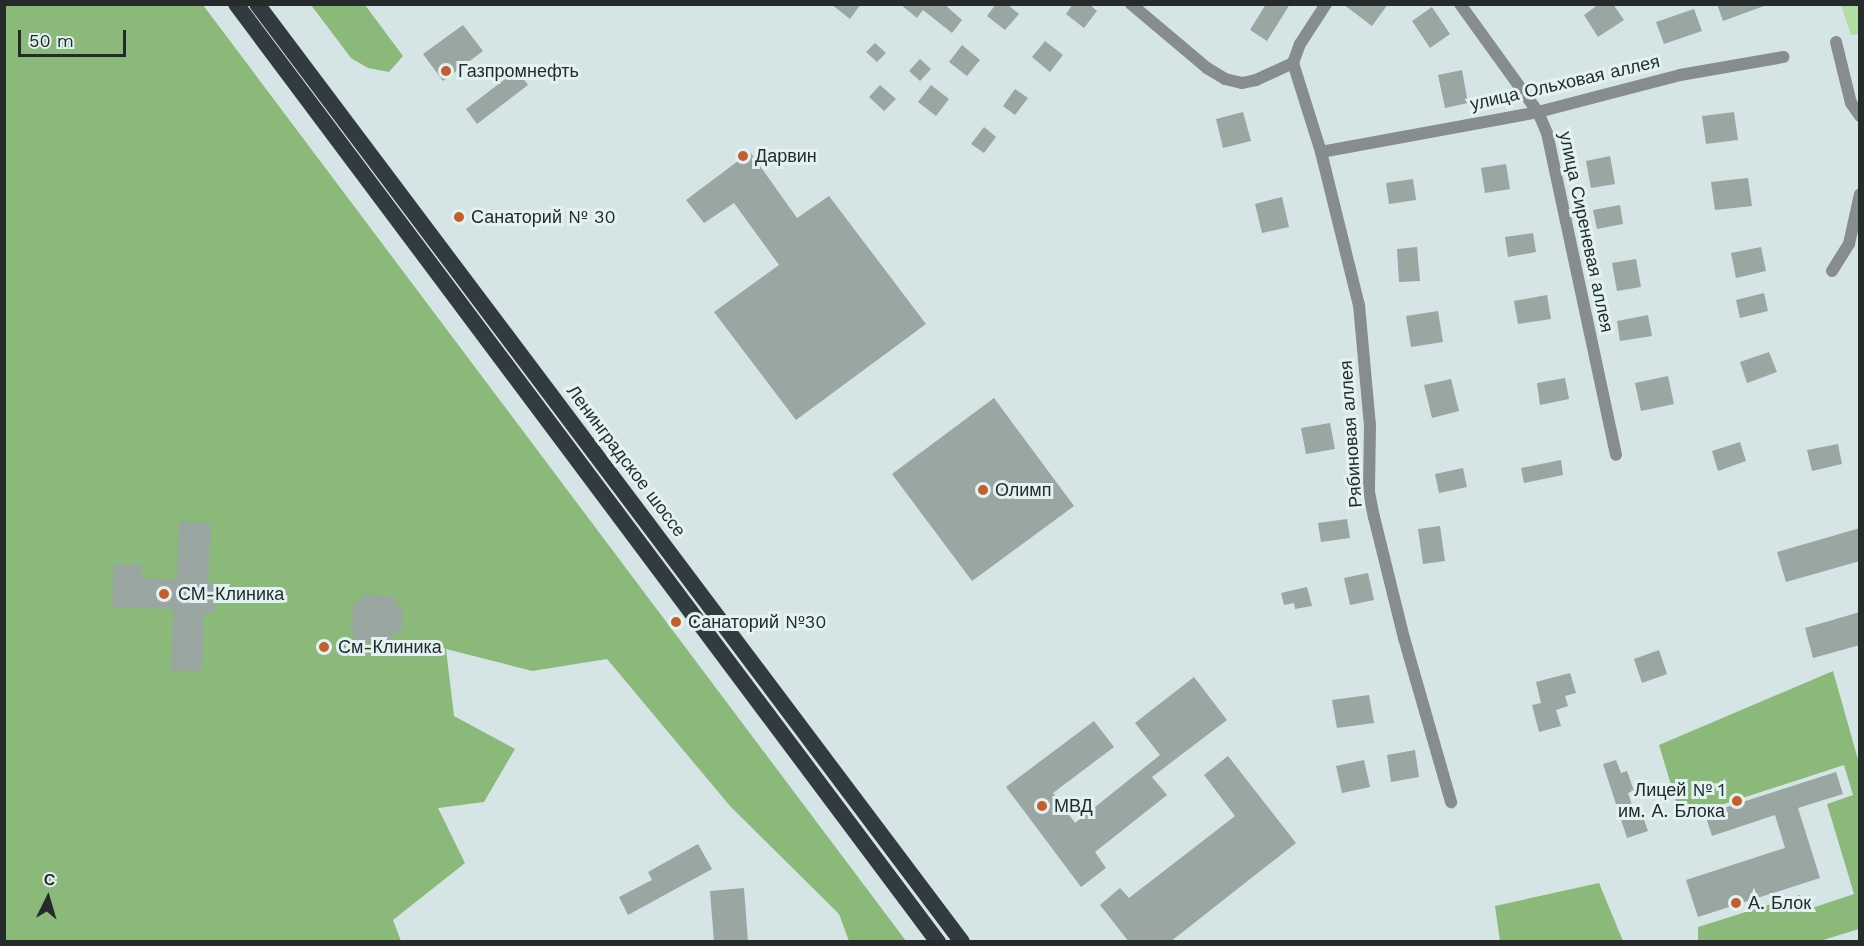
<!DOCTYPE html>
<html>
<head>
<meta charset="utf-8">
<style>
	body { margin:0 }
	#map { position:relative; width:1864px; height:946px; overflow:hidden; background:#d5e5e5; font-family:"Work Sans",sans-serif }
	div>[style] { position:absolute }
	.green>* { inset:0; background:#b3dea3 }
	.forest>* { inset:0; background:#8bb979 }
	.building>* { inset:0; background:#99a6a1 }
	.minor>* { height:12px; margin:-6px; padding:0 6px; transform-origin:6px; border-radius:6px; background:#868c8f }
	.trunk>* { height:16px; margin:-8px; padding:0 8px; transform-origin:8px; border-radius:8px; background:#323c40 }
	.dots>* { width:16px; height:16px; translate:-50% -50%; box-sizing:border-box; border:3px solid #e2f2f3; border-radius:50% }
	span { translate:-50% -50%; white-space:nowrap; text-align:center; line-height:1.15; -webkit-text-stroke:6px #e2f2f3; paint-order:stroke }
	.poi-label { font-size:18px; color:#252b2b }
	.left { translate:0 -50%; text-align:left }
	.right { translate:-100% -50%; text-align:right }
	.street-label { font-size:18px; color:#252b2b }
	.frame { position:absolute; inset:0; border:6px solid #252b2b; pointer-events:none }
	.north { position:absolute; left:18px; top:868px; width:60px; height:60px; -webkit-text-stroke:4px #e2f2f3; paint-order:stroke; rotate:5deg; font-size:16px; font-weight:700; line-height:24px; text-align:center; color:#252b2b }
	.north::after { content:''; display:block; margin:auto; width:21px; height:27px; background:#252b2b; clip-path:polygon(50% 0,100% 100%,50% 72%,0 100%) }
	.scale { position:absolute; left:18px; top:30px; width:108px; height:27px; box-sizing:border-box; border:3px solid #252b2b; border-top:0; padding-left:8px; font-size:18px; line-height:21px; white-space:nowrap; color:#252b2b; -webkit-text-stroke:4px #e2f2f3; paint-order:stroke }
</style>
</head>
<body>
<div id="map">
	<div class="green">
		<i style="clip-path:polygon(1841px 5px,1859px 5px,1859px 34px,1851px 35px)"></i>
	</div>
	<div class="forest">
		<i style="clip-path:polygon(5px 5px,203px 5px,906px 941px,849px 941px,839px 914px,730px 806px,607px 659px,532px 671px,446px 649px,454px 716px,515px 749px,484px 802px,438px 808px,465px 863px,393px 920px,401px 941px,5px 942px)"></i>
		<i style="clip-path:polygon(311px 5px,365px 5px,403px 56px,389px 72px,368px 68px,351px 58px)"></i>
		<i style="clip-path:polygon(1833px 671px,1859px 763px,1859px 929px,1820px 941px,1698px 941px,1698px 927px,1800px 895px,1806px 910px,1854px 894px,1827px 804px,1853px 795px,1844px 765px,1681px 818px,1659px 745px)"></i>
		<i style="clip-path:polygon(1599px 883px,1623px 941px,1500px 941px,1495px 906px)"></i>
	</div>
	<div class="building">
		<i style="clip-path:polygon(831px 4px,861px 4px,850px 19px)"></i>
		<i style="clip-path:polygon(900px 4px,944px 4px,962px 20px,952px 33px,923px 10px,917px 18px)"></i>
		<i style="clip-path:polygon(996px 4px,1007px 4px,1019px 14px,1005px 30px,987px 16px)"></i>
		<i style="clip-path:polygon(1073px 4px,1089px 4px,1097px 11px,1084px 28px,1066px 14px)"></i>
		<i style="clip-path:polygon(1266px 4px,1290px 4px,1267px 41px,1250px 30px)"></i>
		<i style="clip-path:polygon(1343px 4px,1388px 4px,1372px 26px)"></i>
		<i style="clip-path:polygon(1599px 4px,1613px 4px,1624px 20px,1598px 37px,1584px 15px)"></i>
		<i style="clip-path:polygon(1717px 4px,1764px 4px,1764px 6px,1723px 21px)"></i>
		<i style="clip-path:polygon(1432px 7px,1450px 34px,1430px 48px,1412px 21px)"></i>
		<i style="clip-path:polygon(1694px 9px,1702px 31px,1664px 44px,1656px 22px)"></i>
		<i style="clip-path:polygon(463px 25px,483px 51px,443px 81px,423px 54px)"></i>
		<i style="clip-path:polygon(1045px 41px,1063px 55px,1050px 72px,1032px 57px)"></i>
		<i style="clip-path:polygon(875px 43px,886px 53px,877px 62px,866px 52px)"></i>
		<i style="clip-path:polygon(962px 45px,980px 60px,967px 76px,949px 62px)"></i>
		<i style="clip-path:polygon(920px 59px,931px 69px,920px 81px,909px 71px)"></i>
		<i style="clip-path:polygon(517px 70px,528px 85px,477px 124px,466px 109px)"></i>
		<i style="clip-path:polygon(1462px 70px,1468px 103px,1445px 108px,1438px 75px)"></i>
		<i style="clip-path:polygon(880px 85px,896px 99px,884px 111px,869px 97px)"></i>
		<i style="clip-path:polygon(931px 85px,949px 99px,936px 116px,918px 102px)"></i>
		<i style="clip-path:polygon(1015px 89px,1028px 98px,1015px 115px,1003px 106px)"></i>
		<i style="clip-path:polygon(1243px 112px,1251px 141px,1223px 148px,1216px 119px)"></i>
		<i style="clip-path:polygon(1734px 112px,1738px 140px,1706px 144px,1702px 116px)"></i>
		<i style="clip-path:polygon(984px 127px,996px 137px,984px 153px,971px 144px)"></i>
		<i style="clip-path:polygon(750px 152px,797px 218px,829px 196px,926px 324px,796px 420px,714px 312px,779px 265px,734px 203px,704px 223px,686px 200px)"></i>
		<i style="clip-path:polygon(1610px 156px,1615px 184px,1591px 188px,1586px 161px)"></i>
		<i style="clip-path:polygon(1506px 164px,1510px 189px,1485px 193px,1481px 168px)"></i>
		<i style="clip-path:polygon(1748px 178px,1752px 206px,1715px 210px,1711px 182px)"></i>
		<i style="clip-path:polygon(1413px 179px,1416px 200px,1389px 204px,1386px 183px)"></i>
		<i style="clip-path:polygon(1282px 197px,1289px 227px,1262px 233px,1255px 204px)"></i>
		<i style="clip-path:polygon(1620px 205px,1623px 224px,1597px 229px,1593px 210px)"></i>
		<i style="clip-path:polygon(1533px 233px,1536px 252px,1508px 257px,1505px 237px)"></i>
		<i style="clip-path:polygon(1417px 247px,1420px 281px,1399px 282px,1397px 249px)"></i>
		<i style="clip-path:polygon(1761px 247px,1766px 271px,1736px 278px,1731px 253px)"></i>
		<i style="clip-path:polygon(1636px 259px,1641px 287px,1617px 291px,1612px 263px)"></i>
		<i style="clip-path:polygon(1764px 293px,1768px 311px,1740px 318px,1736px 300px)"></i>
		<i style="clip-path:polygon(1547px 295px,1551px 319px,1518px 324px,1514px 301px)"></i>
		<i style="clip-path:polygon(1438px 311px,1443px 342px,1411px 347px,1406px 316px)"></i>
		<i style="clip-path:polygon(1648px 315px,1652px 336px,1620px 341px,1617px 321px)"></i>
		<i style="clip-path:polygon(1769px 352px,1777px 372px,1747px 383px,1740px 362px)"></i>
		<i style="clip-path:polygon(1668px 376px,1674px 404px,1641px 411px,1635px 383px)"></i>
		<i style="clip-path:polygon(1565px 378px,1569px 399px,1540px 405px,1537px 383px)"></i>
		<i style="clip-path:polygon(1451px 379px,1459px 411px,1432px 418px,1424px 385px)"></i>
		<i style="clip-path:polygon(994px 398px,1074px 506px,972px 581px,892px 474px)"></i>
		<i style="clip-path:polygon(1330px 423px,1335px 449px,1306px 454px,1301px 428px)"></i>
		<i style="clip-path:polygon(1740px 442px,1746px 461px,1718px 471px,1712px 451px)"></i>
		<i style="clip-path:polygon(1838px 444px,1842px 464px,1812px 471px,1807px 450px)"></i>
		<i style="clip-path:polygon(1561px 460px,1563px 475px,1524px 483px,1521px 468px)"></i>
		<i style="clip-path:polygon(1463px 468px,1467px 487px,1439px 493px,1435px 474px)"></i>
		<i style="clip-path:polygon(1347px 519px,1350px 538px,1321px 542px,1318px 523px)"></i>
		<i style="clip-path:polygon(179px 521px,211px 523px,208px 582px,216px 582px,214px 613px,204px 613px,202px 671px,171px 670px,173px 609px,112px 607px,114px 564px,142px 565px,141px 578px,177px 580px)"></i>
		<i style="clip-path:polygon(1440px 526px,1445px 561px,1423px 564px,1418px 529px)"></i>
		<i style="clip-path:polygon(1860px 528px,1860px 561px,1786px 582px,1777px 552px)"></i>
		<i style="clip-path:polygon(1368px 573px,1374px 600px,1350px 605px,1344px 578px)"></i>
		<i style="clip-path:polygon(1307px 587px,1312px 606px,1295px 609px,1294px 603px,1284px 605px,1281px 593px)"></i>
		<i style="clip-path:polygon(362px 594px,396px 597px,395px 606px,403px 607px,401px 634px,393px 633px,392px 645px,353px 641px,354px 631px,351px 631px,354px 601px,362px 602px)"></i>
		<i style="clip-path:polygon(1860px 612px,1860px 645px,1813px 658px,1805px 628px)"></i>
		<i style="clip-path:polygon(1659px 650px,1667px 674px,1642px 683px,1634px 659px)"></i>
		<i style="clip-path:polygon(1570px 673px,1576px 693px,1565px 696px,1568px 706px,1556px 710px,1561px 726px,1539px 732px,1532px 705px,1541px 703px,1536px 682px)"></i>
		<i style="clip-path:polygon(1194px 677px,1227px 720px,1152px 777px,1167px 795px,1095px 852px,1106px 868px,1081px 887px,1006px 787px,1094px 721px,1114px 747px,1053px 793px,1075px 823px,1160px 755px,1135px 723px)"></i>
		<i style="clip-path:polygon(1369px 695px,1374px 723px,1337px 728px,1332px 700px)"></i>
		<i style="clip-path:polygon(1415px 750px,1419px 777px,1391px 782px,1387px 755px)"></i>
		<i style="clip-path:polygon(1228px 756px,1296px 843px,1170px 942px,1129px 942px,1100px 905px,1120px 888px,1129px 898px,1235px 816px,1204px 775px)"></i>
		<i style="clip-path:polygon(1364px 760px,1370px 787px,1342px 793px,1336px 766px)"></i>
		<i style="clip-path:polygon(1616px 760px,1621px 773px,1627px 771px,1634px 791px,1628px 793px,1637px 820px,1643px 817px,1648px 831px,1627px 838px,1603px 764px)"></i>
		<i style="clip-path:polygon(1836px 772px,1843px 794px,1798px 808px,1820px 878px,1698px 917px,1686px 880px,1785px 848px,1775px 815px,1712px 836px,1705px 814px)"></i>
		<i style="clip-path:polygon(698px 844px,712px 869px,628px 915px,619px 897px,652px 880px,648px 872px)"></i>
		<i style="clip-path:polygon(744px 888px,748px 942px,714px 942px,710px 891px)"></i>
	</div>
	<div class="minor">
		<i style="left:1131px;top:4px;width:99px;rotate:40.1deg"></i>
		<i style="left:1207px;top:68px;width:21px;rotate:31deg"></i>
		<i style="left:1225px;top:79px;width:17px;rotate:13deg"></i>
		<i style="left:1242px;top:83px;width:14px;rotate:-12deg"></i>
		<i style="left:1256px;top:80px;width:41px;rotate:-24.7deg"></i>
		<i style="left:1460px;top:4px;width:133px;rotate:54.2deg"></i>
		<i style="left:1538px;top:112px;width:23px;rotate:67deg"></i>
		<i style="left:1547px;top:133px;width:329px;rotate:77.9deg"></i>
		<i style="left:1836px;top:42px;width:63px;rotate:76.2deg"></i>
		<i style="left:1851px;top:103px;width:16px;rotate:55deg"></i>
		<i style="left:1293px;top:63px;width:93px;rotate:72.5deg"></i>
		<i style="left:1321px;top:152px;width:158px;rotate:76.1deg"></i>
		<i style="left:1359px;top:305px;width:121px;rotate:84.8deg"></i>
		<i style="left:1370px;top:425px;width:67px;rotate:90.9deg"></i>
		<i style="left:1369px;top:492px;width:25px;rotate:79deg"></i>
		<i style="left:1374px;top:517px;width:125px;rotate:76.1deg"></i>
		<i style="left:1404px;top:638px;width:171px;rotate:74deg"></i>
		<i style="left:1293px;top:63px;width:20px;rotate:-70deg"></i>
		<i style="left:1300px;top:44px;width:48px;rotate:-57deg"></i>
		<i style="left:1321px;top:152px;width:221px;rotate:-10.4deg"></i>
		<i style="left:1538px;top:112px;width:147px;rotate:-14.6deg"></i>
		<i style="left:1680px;top:75px;width:105px;rotate:-9.9deg"></i>
		<i style="left:1832px;top:271px;width:32px;rotate:-58deg"></i>
		<i style="left:1849px;top:244px;width:51px;rotate:-77.6deg"></i>
	</div>
	<div class="trunk">
		<i style="left:236px;top:4px;width:1172px;rotate:53.19deg"></i>
		<i style="left:257px;top:4px;width:1173px;rotate:53.07deg"></i>
	</div>
	<div class="dots">
		<i style="left:446px;top:71px;background:#c35f2a"></i>
		<i style="left:743px;top:156px;background:#c35f2a"></i>
		<i style="left:459px;top:217px;background:#c35f2a"></i>
		<i style="left:983px;top:490px;background:#c35f2a"></i>
		<i style="left:164px;top:594px;background:#c35f2a"></i>
		<i style="left:676px;top:622px;background:#c35f2a"></i>
		<i style="left:324px;top:647px;background:#c35f2a"></i>
		<i style="left:1737px;top:801px;background:#c35f2a"></i>
		<i style="left:1042px;top:806px;background:#c35f2a"></i>
		<i style="left:1736px;top:903px;background:#c35f2a"></i>
	</div>
	<div class="poi-label">
		<span class="left" style="left:458px;top:71px">Газпромнефть</span>
		<span class="left" style="left:755px;top:156px">Дарвин</span>
		<span class="left" style="left:471px;top:217px">Санаторий № 30</span>
		<span class="left" style="left:995px;top:490px">Олимп</span>
		<span class="left" style="left:178px;top:594px">СМ-Клиника</span>
		<span class="left" style="left:688px;top:622px">Санаторий №30</span>
		<span class="left" style="left:338px;top:647px">См-Клиника</span>
		<span class="right" style="left:1725px;top:801px">Лицей № 1<br>им. А. Блока</span>
		<span class="left" style="left:1054px;top:806px">МВД</span>
		<span class="left" style="left:1748px;top:903px">А. Блок</span>
	</div>
	<div class="street-label">
		<span style="left:1565px;top:83px;rotate:-13deg">улица Ольховая аллея</span>
		<span style="left:1586px;top:232px;rotate:78deg">улица Сиреневая аллея</span>
		<span style="left:1351px;top:434px;rotate:-94deg">Рябиновая аллея</span>
		<span style="left:626px;top:461px;rotate:53deg">Ленинградское шоссе</span>
	</div>
	<div class="frame"></div>
	<div class="north">С</div>
	<div class="scale">50 m</div>
</div>
</body>
</html>
